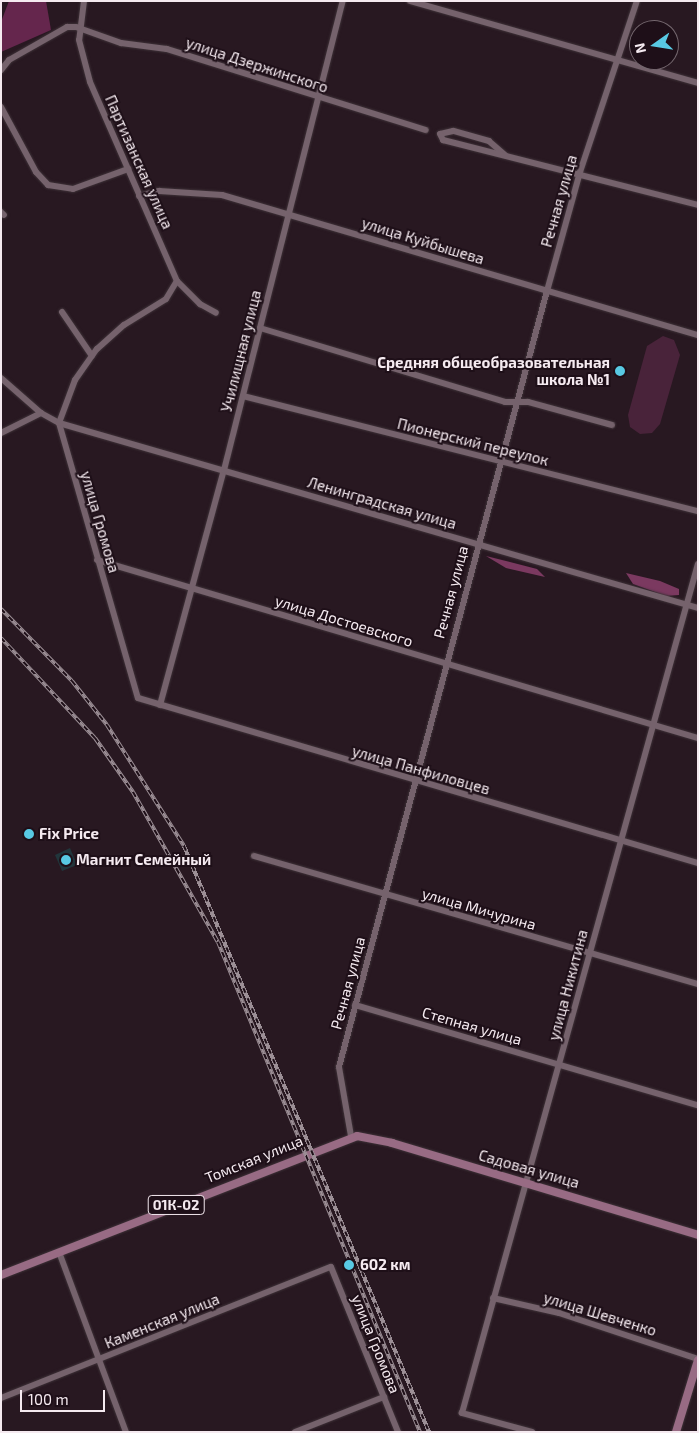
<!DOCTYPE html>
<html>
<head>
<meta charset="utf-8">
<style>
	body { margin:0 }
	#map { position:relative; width:699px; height:1433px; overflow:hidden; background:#281821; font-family:"Exo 2",sans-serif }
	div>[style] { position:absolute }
	.green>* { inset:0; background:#49233a }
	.forest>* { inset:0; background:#7b3960 }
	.water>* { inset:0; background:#65264d }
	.building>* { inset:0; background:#21363c }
	.roads { filter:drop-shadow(0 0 1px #3e3238) drop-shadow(0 0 1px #3e3238) }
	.minor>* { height:6px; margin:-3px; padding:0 3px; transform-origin:3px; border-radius:3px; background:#75626c }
	.major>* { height:8px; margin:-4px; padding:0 4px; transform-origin:4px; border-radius:4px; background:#986b84 }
	.rail>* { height:4px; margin-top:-2px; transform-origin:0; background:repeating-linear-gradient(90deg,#1e0f18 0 5.5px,#9c8f96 0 11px); box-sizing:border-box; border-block:1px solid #9c8f96 }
	.dots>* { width:14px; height:14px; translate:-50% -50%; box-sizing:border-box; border:2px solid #1e0f18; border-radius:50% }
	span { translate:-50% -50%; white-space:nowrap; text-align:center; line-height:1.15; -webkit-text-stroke:4px #1e0f18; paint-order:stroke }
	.shield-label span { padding:1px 4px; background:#1e0f18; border:1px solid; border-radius:4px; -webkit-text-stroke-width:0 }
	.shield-label { font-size:14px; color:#f5eaf0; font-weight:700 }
	.street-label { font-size:15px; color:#f5eaf0 }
	.poi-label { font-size:15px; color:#f5eaf0; font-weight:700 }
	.right { translate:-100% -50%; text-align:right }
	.left { translate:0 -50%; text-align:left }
	.frame { position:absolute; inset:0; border:2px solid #f5eaf0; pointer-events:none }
	.north { position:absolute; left:629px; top:20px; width:50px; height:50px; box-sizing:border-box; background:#1e0f18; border:1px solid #74676e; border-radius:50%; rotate:257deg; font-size:14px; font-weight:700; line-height:20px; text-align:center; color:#f5eaf0 }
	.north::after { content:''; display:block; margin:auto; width:18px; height:22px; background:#58c9e3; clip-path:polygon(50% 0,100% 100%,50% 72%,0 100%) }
	.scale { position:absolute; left:20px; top:1390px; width:85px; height:22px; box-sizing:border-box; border:2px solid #f5eaf0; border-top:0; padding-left:6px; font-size:15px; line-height:18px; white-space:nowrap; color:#f5eaf0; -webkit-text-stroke:4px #1e0f18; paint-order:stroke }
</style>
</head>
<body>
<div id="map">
	<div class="green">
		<i style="clip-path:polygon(663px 336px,674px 340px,680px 355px,660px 424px,652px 433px,640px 434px,630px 427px,628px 415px,647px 346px)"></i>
	</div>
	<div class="forest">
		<i style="clip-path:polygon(486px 556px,537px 569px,545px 577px,506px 568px)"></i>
		<i style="clip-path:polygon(626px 573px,660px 581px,679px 589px,679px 595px,666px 596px,633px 584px)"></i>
	</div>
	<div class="water">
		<i style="clip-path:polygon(9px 1px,46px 1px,51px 30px,1px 52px,1px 22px)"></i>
	</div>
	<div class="building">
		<i style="clip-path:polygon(70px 848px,77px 865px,62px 871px,55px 855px)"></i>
	</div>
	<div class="roads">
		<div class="minor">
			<i style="left:84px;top:1px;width:39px;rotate:97deg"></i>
			<i style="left:79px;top:40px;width:43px;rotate:75.3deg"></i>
			<i style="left:90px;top:82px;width:217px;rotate:66.4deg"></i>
			<i style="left:177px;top:281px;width:33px;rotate:45deg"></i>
			<i style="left:200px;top:304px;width:18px;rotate:29deg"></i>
			<i style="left:410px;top:1px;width:299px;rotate:15.9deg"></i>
			<i style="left:1px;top:70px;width:13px;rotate:-51deg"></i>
			<i style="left:9px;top:60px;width:67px;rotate:-29.6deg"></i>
			<i style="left:67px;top:27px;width:9px"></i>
			<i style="left:76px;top:27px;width:48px;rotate:19.6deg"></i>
			<i style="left:121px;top:43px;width:46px;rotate:7.4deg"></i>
			<i style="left:167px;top:49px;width:271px;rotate:17.4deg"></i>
			<i style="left:1px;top:107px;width:74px;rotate:61.7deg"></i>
			<i style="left:36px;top:172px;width:18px;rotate:47deg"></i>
			<i style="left:48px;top:185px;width:25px;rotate:9deg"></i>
			<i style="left:73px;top:189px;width:59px;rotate:-20deg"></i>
			<i style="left:505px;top:155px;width:21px;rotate:-139deg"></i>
			<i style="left:489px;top:141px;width:37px;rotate:-164deg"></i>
			<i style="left:453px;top:131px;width:13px;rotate:167deg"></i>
			<i style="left:440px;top:134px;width:7px;rotate:63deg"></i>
			<i style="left:443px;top:140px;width:263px;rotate:14.3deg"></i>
			<i style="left:139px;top:196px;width:21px;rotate:-14deg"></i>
			<i style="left:159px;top:191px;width:63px;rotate:3.6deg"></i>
			<i style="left:222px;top:195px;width:496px;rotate:16.4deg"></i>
			<i style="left:1px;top:212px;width:4px;rotate:45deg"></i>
			<i style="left:62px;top:312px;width:53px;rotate:55.7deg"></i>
			<i style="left:260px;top:328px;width:256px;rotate:16.8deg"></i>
			<i style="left:505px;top:402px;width:23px"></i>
			<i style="left:528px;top:402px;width:87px;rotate:15.3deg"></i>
			<i style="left:1px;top:378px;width:53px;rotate:41.2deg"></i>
			<i style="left:41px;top:413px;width:21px;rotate:29deg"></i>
			<i style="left:59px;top:423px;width:665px;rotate:16.15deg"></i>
			<i style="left:243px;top:396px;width:469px;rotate:14.2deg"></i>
			<i style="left:59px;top:423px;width:286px;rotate:74deg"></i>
			<i style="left:138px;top:698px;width:584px;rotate:16.42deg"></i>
			<i style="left:59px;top:423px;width:46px;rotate:-69.6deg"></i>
			<i style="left:75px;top:380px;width:38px;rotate:-55deg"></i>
			<i style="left:97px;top:349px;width:36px;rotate:-42deg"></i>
			<i style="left:124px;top:325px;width:49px;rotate:-31.8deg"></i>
			<i style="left:166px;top:299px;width:21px;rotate:-59deg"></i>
			<i style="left:1px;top:433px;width:45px;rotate:-26.6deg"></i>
			<i style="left:97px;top:560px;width:627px;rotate:16.5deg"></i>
			<i style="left:160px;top:705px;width:244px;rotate:-74.8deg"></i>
			<i style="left:224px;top:470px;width:484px;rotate:-75.8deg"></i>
			<i style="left:254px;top:856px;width:462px;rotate:16.1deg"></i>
			<i style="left:355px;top:1005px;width:357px;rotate:16.3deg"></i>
			<i style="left:351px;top:1136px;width:70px;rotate:-99.9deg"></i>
			<i style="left:339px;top:1067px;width:803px;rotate:-75deg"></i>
			<i style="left:547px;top:291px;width:123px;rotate:-74.5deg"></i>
			<i style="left:580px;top:172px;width:180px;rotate:-71.6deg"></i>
			<i style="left:59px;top:1252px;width:192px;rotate:69.6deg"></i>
			<i style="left:493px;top:1298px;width:68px;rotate:12.8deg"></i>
			<i style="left:559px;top:1313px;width:146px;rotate:18.3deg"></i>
			<i style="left:1px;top:1398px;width:355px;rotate:-21.7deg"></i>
			<i style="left:331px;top:1267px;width:178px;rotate:67.9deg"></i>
			<i style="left:295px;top:1432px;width:96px;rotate:-21.5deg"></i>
			<i style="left:532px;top:1432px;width:73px;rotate:-164.8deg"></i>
			<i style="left:462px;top:1413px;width:881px;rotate:-74.47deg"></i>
		</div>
		<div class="major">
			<i style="left:1px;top:1275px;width:382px;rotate:-21.3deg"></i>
			<i style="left:357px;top:1136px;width:36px;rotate:11deg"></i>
			<i style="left:392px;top:1143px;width:320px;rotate:16.7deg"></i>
			<i style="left:676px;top:1432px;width:75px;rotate:-73deg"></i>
		</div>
	</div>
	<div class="rail">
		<i style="left:1px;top:609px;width:101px;rotate:45.4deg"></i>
		<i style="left:72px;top:681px;width:56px;rotate:51.5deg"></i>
		<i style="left:107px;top:725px;width:143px;rotate:57.5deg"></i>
		<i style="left:184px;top:846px;width:635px;rotate:67.31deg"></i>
		<i style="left:1px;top:638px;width:137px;rotate:46.8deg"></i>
		<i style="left:95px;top:738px;width:66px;rotate:54.9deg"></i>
		<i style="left:133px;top:792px;width:172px;rotate:60.5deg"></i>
		<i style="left:218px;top:942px;width:530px;rotate:67.6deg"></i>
	</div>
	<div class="dots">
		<i style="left:620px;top:371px;background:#58c9e3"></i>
		<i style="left:29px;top:834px;background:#58c9e3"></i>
		<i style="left:66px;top:860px;background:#58c9e3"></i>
		<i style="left:349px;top:1265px;background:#58c9e3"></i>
	</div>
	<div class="shield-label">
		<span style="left:176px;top:1205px">01К-02</span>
	</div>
	<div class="street-label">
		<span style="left:257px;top:65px;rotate:18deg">улица Дзержинского</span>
		<span style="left:139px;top:162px;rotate:66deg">Партизанская улица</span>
		<span style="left:559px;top:201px;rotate:-74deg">Речная улица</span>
		<span style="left:423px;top:241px;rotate:17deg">улица Куйбышева</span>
		<span style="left:241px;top:351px;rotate:-76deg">Училищная улица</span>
		<span style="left:473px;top:442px;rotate:14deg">Пионерский переулок</span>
		<span style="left:382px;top:503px;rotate:16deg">Ленинградская улица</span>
		<span style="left:100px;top:522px;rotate:74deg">улица Громова</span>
		<span style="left:451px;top:592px;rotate:-75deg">Речная улица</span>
		<span style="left:344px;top:621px;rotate:17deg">улица Достоевского</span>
		<span style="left:421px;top:770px;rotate:16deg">улица Панфиловцев</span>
		<span style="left:479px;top:909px;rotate:16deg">улица Мичурина</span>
		<span style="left:348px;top:983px;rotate:-75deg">Речная улица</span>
		<span style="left:568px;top:985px;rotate:-75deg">улица Никитина</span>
		<span style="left:472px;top:1026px;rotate:16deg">Степная улица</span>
		<span style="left:254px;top:1159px;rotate:-22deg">Томская улица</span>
		<span style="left:529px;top:1169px;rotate:16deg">Садовая улица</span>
		<span style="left:600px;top:1314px;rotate:17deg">улица Шевченко</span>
		<span style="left:162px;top:1321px;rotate:-22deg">Каменская улица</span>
		<span style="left:376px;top:1344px;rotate:68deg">улица Громова</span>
	</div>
	<div class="poi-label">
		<span class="right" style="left:610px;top:371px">Средняя общеобразовательная<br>школа №1</span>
		<span class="left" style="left:39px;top:834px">Fix Price</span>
		<span class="left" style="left:76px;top:860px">Магнит Семейный</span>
		<span class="left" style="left:360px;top:1265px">602 км</span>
	</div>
	<div class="frame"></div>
	<div class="north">N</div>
	<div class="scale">100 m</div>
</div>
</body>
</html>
